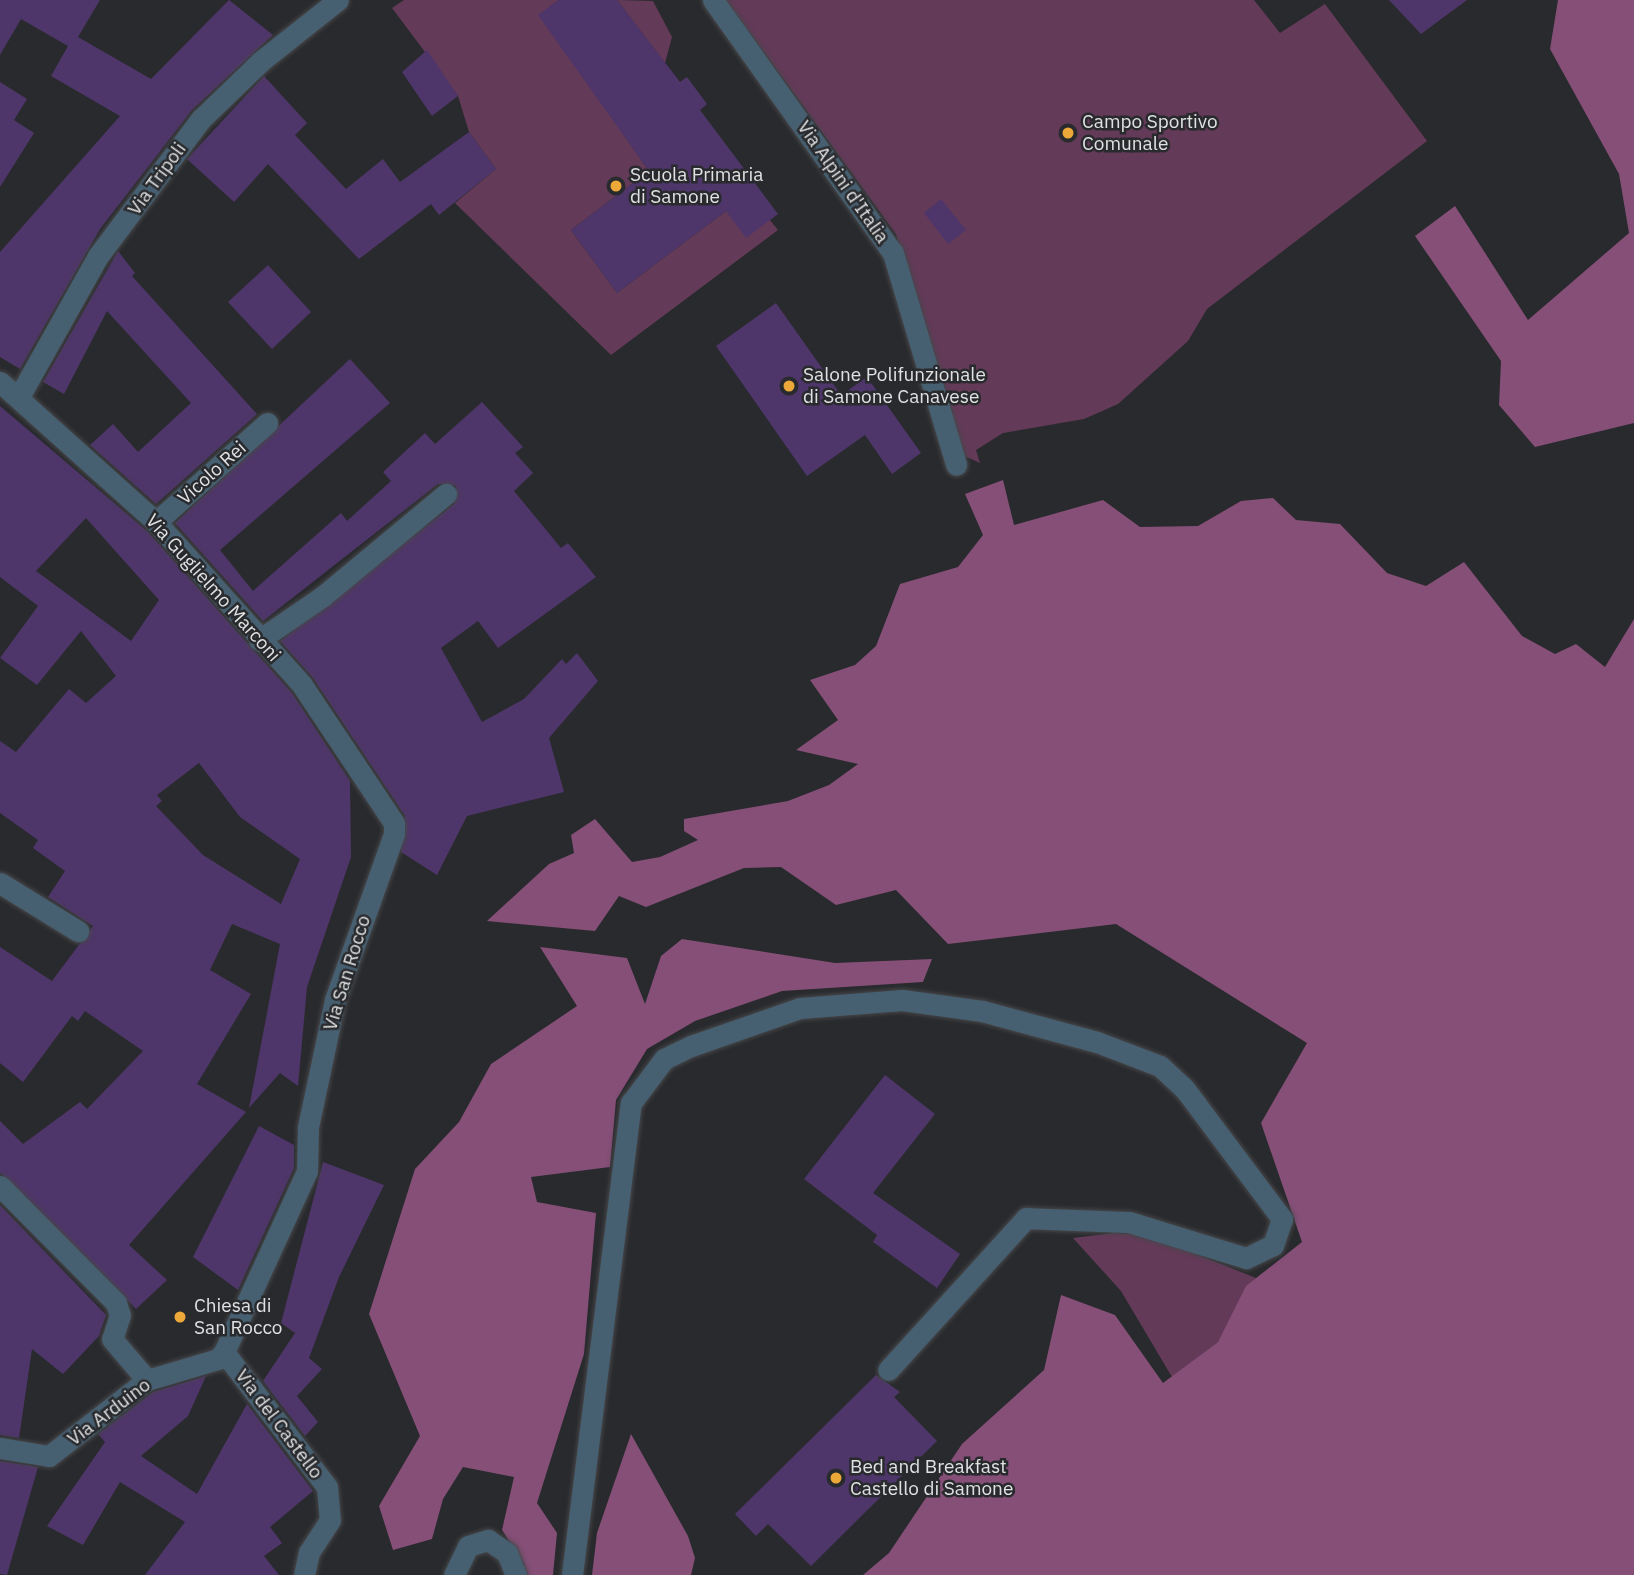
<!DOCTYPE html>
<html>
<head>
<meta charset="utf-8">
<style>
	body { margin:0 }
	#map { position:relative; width:1634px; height:1575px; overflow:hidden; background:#292a2d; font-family:"IBM Plex Sans",sans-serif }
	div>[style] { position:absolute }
	.green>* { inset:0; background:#643a59 }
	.forest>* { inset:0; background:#854f77 }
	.building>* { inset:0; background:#4f366a }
	.roads { filter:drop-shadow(0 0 2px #46474a) drop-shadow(0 0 2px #46474a) }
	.minor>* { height:21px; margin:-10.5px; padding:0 10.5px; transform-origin:10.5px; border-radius:10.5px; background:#476071 }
	.dots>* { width:19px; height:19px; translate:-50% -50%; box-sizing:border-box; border:4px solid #292a2d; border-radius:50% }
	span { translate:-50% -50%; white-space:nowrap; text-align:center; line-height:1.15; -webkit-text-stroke:5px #292a2d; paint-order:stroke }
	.poi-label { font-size:19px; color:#e0e1e3 }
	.left { translate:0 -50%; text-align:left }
	.street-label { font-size:19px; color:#e0e1e3 }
</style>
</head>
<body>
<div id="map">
	<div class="green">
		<i style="clip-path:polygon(404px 0,559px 0,539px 15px,649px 171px,571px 230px,617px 293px,726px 211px,770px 220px,778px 230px,611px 355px,455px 203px,496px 169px,469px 132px,458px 96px,392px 8px)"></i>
		<i style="clip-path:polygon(617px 0,653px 1px,672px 37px,665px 63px)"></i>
		<i style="clip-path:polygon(726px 0,1254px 0,1280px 33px,1325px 4px,1427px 141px,1207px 309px,1188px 341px,1118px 404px,1084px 419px,1003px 433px,976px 450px,980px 463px,962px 455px,896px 234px)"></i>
		<i style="clip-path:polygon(1114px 1233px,1149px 1235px,1256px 1278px,1218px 1342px,1172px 1377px,1121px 1291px,1073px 1238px)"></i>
	</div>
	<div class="forest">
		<i style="clip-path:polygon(1558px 0,1634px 0,1634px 423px,1535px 447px,1499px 405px,1501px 361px,1415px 236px,1455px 206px,1528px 320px,1629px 233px,1619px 174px,1550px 49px)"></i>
		<i style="clip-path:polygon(1003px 480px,1014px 525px,1103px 500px,1140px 527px,1198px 526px,1241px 501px,1273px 498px,1296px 520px,1340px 524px,1387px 573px,1426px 586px,1464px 562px,1522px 636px,1555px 654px,1576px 644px,1605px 667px,1634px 619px,1634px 1575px,863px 1575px,889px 1553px,962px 1444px,1044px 1370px,1061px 1295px,1115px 1315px,1163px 1383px,1218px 1342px,1246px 1286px,1302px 1242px,1261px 1123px,1307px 1043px,1116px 924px,948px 944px,896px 890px,836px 905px,781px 867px,744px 868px,646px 907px,619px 896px,595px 931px,487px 921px,549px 864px,574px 853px,571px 835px,595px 819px,632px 862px,660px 857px,698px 840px,684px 831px,684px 819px,788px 801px,829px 785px,858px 764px,796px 750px,838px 720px,810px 680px,855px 665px,876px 646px,900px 584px,958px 567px,983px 535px,965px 494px)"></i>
		<i style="clip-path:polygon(682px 939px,835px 963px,932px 959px,923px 982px,782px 991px,695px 1021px,647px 1049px,616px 1100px,610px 1167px,531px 1177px,537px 1202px,596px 1213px,584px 1354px,537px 1503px,557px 1533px,553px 1575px,522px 1575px,524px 1564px,502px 1530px,514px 1477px,463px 1467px,443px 1499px,432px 1539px,393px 1550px,379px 1506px,420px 1436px,369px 1314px,415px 1169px,459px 1122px,491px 1064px,577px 1006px,540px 947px,627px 958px,645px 1004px,661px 956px)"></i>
		<i style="clip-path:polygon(631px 1434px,688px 1536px,695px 1558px,691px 1575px,592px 1575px,597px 1533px)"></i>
	</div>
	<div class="building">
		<i style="clip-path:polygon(0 0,100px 0,78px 37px,151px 79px,229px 0,273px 35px,192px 110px,100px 229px,20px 369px,0 357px,0 252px,120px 116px,51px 76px,68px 46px,21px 19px,0 55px)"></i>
		<i style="clip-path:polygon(559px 0,617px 0,680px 82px,687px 77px,707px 104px,700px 110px,778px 214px,746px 238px,726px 211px,617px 293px,571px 230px,649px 171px,538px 15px)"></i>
		<i style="clip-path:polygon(1389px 0,1467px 0,1421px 34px)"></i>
		<i style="clip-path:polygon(427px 50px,458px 96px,432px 116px,402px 72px)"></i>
		<i style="clip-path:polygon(264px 76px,307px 123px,295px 135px,346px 189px,383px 159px,400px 182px,469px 132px,496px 169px,439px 215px,431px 204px,359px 259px,268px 164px,234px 202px,187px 159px)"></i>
		<i style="clip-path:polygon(0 82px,27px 99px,14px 120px,34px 133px,0 187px)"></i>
		<i style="clip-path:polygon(941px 199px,966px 230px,948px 244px,924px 213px)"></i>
		<i style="clip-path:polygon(118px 251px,135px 273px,132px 276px,257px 414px,156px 504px,90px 445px,113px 424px,138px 452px,191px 403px,107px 311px,64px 394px,43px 382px)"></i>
		<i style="clip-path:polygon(268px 265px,311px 312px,272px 349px,228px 302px)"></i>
		<i style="clip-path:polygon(776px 303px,841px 395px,867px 377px,921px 453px,892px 474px,865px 435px,807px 476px,716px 346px)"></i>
		<i style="clip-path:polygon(350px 359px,390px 403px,220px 550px,253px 591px,341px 513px,347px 521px,391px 481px,383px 472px,425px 433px,435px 444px,482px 402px,523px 447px,515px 453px,533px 473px,514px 491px,561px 548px,568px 543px,596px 577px,498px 648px,478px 621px,441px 648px,482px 722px,524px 699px,562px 659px,566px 664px,577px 653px,598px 681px,549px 738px,564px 792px,467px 816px,437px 875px,401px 852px,405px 816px,313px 678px,280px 641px,454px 504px,456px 486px,438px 484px,263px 621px,175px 523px)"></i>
		<i style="clip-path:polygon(evenodd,0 406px,147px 531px,292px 693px,350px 781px,351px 857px,307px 987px,298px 1086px,280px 1073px,249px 1108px,280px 944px,232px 924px,210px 970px,251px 994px,197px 1084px,246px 1112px,129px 1245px,167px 1280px,136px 1309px,0 1173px,0 1121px,23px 1144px,80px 1102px,87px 1109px,143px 1051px,85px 1011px,78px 1021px,72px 1016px,23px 1082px,0 1063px,0 947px,52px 981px,93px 926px,48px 897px,65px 871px,33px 848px,38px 840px,0 813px,0 741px,16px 752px,69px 689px,86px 703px,116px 676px,81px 631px,37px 685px,0 658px,38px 606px,0 577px,0 406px,86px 518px,159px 600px,131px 641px,36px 571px,86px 518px,0 406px,199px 763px,240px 817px,300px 859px,281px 904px,203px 855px,156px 806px,162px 801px,157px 795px,199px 763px)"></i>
		<i style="clip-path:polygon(885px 1075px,935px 1114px,873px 1193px,960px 1254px,937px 1288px,873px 1242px,877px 1235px,804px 1179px)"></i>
		<i style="clip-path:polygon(259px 1126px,294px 1145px,294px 1168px,238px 1290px,193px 1257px)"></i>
		<i style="clip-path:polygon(323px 1162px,384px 1185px,339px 1277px,309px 1358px,322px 1369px,297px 1396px,318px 1422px,305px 1436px,263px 1381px,295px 1333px,281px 1323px)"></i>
		<i style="clip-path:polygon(0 1205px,106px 1315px,99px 1336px,63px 1374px,32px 1349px,19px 1438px,0 1435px)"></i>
		<i style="clip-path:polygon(876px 1375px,900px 1392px,894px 1397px,937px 1441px,811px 1566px,768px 1524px,756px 1536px,735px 1514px)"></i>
		<i style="clip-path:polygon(206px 1376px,188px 1416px,141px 1456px,197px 1494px,247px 1404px,313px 1491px,270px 1527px,282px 1543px,264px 1556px,279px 1575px,145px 1575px,185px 1522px,120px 1482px,83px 1545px,47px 1526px,105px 1442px,98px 1434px,153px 1392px)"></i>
		<i style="clip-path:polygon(0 1461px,38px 1467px,7px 1575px,0 1574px)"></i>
	</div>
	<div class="roads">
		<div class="minor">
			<i style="left:713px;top:0;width:310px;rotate:54.6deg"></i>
			<i style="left:893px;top:253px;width:221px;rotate:73.4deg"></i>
			<i style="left:0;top:382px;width:210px;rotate:41.9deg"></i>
			<i style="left:156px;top:522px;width:219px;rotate:48.1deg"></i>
			<i style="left:302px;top:685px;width:166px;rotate:56.3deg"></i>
			<i style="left:394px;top:823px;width:11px;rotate:90deg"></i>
			<i style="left:394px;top:834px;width:176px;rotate:109.6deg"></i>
			<i style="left:335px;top:1000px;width:130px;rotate:102deg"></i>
			<i style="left:308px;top:1127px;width:44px;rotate:91.3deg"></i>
			<i style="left:307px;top:1171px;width:199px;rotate:114.6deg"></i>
			<i style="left:224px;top:1352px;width:9px;rotate:131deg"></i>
			<i style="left:218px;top:1359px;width:74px;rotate:163.5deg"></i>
			<i style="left:147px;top:1380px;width:124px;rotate:142.2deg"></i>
			<i style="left:49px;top:1456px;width:50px;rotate:-170.7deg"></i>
			<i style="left:20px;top:395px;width:159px;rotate:-60.7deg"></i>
			<i style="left:98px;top:256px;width:171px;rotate:-53.1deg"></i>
			<i style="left:201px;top:119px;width:83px;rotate:-44deg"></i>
			<i style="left:261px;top:61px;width:98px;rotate:-38.4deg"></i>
			<i style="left:156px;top:522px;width:149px;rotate:-41.7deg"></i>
			<i style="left:259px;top:640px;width:78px;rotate:-34.5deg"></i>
			<i style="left:323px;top:596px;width:160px;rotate:-39.7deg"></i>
			<i style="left:0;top:883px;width:92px;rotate:31.6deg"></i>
			<i style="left:0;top:1186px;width:165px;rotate:45.2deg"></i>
			<i style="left:116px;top:1303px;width:13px;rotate:72deg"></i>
			<i style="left:120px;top:1315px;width:25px;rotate:108deg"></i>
			<i style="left:112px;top:1339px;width:54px;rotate:49.5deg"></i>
			<i style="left:224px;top:1352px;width:170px;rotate:52.7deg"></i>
			<i style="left:327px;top:1487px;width:33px;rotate:85deg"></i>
			<i style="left:330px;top:1520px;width:38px;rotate:123deg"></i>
			<i style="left:309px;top:1552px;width:24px;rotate:102deg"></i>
			<i style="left:454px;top:1575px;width:32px;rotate:-64deg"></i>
			<i style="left:468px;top:1546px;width:21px;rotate:-17deg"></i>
			<i style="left:488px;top:1540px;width:23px;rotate:34deg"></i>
			<i style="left:507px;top:1553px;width:24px;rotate:68deg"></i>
			<i style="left:572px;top:1575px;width:476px;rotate:-82.9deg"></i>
			<i style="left:631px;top:1103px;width:55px;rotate:-53.1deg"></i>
			<i style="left:664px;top:1059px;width:30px;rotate:-26deg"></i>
			<i style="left:691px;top:1046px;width:115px;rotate:-19.2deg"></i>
			<i style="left:800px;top:1008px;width:102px;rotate:-4.5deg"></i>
			<i style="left:902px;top:1000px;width:81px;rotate:7.8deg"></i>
			<i style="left:982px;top:1011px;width:119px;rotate:15.1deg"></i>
			<i style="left:1097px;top:1042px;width:67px;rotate:20.9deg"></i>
			<i style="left:1160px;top:1066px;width:33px;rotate:43deg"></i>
			<i style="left:1184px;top:1088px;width:164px;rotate:53.2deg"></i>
			<i style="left:1282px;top:1219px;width:28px;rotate:109deg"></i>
			<i style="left:1273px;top:1245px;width:30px;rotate:154deg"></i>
			<i style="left:1246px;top:1258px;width:122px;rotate:-162.9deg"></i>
			<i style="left:1129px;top:1222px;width:103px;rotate:-177.8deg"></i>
			<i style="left:1026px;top:1218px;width:205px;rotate:132.2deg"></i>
		</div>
	</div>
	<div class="dots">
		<i style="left:1068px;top:133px;background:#eca93a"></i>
		<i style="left:616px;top:186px;background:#eca93a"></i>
		<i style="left:789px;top:386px;background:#eca93a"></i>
		<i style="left:180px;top:1317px;background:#eca93a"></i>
		<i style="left:836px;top:1478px;background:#eca93a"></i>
	</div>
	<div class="poi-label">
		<span class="left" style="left:1082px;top:133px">Campo Sportivo<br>Comunale</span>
		<span class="left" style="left:630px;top:186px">Scuola Primaria<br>di Samone</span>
		<span class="left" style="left:803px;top:386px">Salone Polifunzionale<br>di Samone Canavese</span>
		<span class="left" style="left:194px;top:1317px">Chiesa di<br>San Rocco</span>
		<span class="left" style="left:850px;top:1478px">Bed and Breakfast<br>Castello di Samone</span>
	</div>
	<div class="street-label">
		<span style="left:157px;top:179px;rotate:-54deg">Via Tripoli</span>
		<span style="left:843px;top:182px;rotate:55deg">Via Alpini d'Italia</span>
		<span style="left:212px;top:473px;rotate:-42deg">Vicolo Rei</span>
		<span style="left:213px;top:588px;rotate:48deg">Via Guglielmo Marconi</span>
		<span style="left:347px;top:973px;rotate:-73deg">Via San Rocco</span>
		<span style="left:109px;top:1412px;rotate:-37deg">Via Arduino</span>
		<span style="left:279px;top:1424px;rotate:53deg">Via del Castello</span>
	</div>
</div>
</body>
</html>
